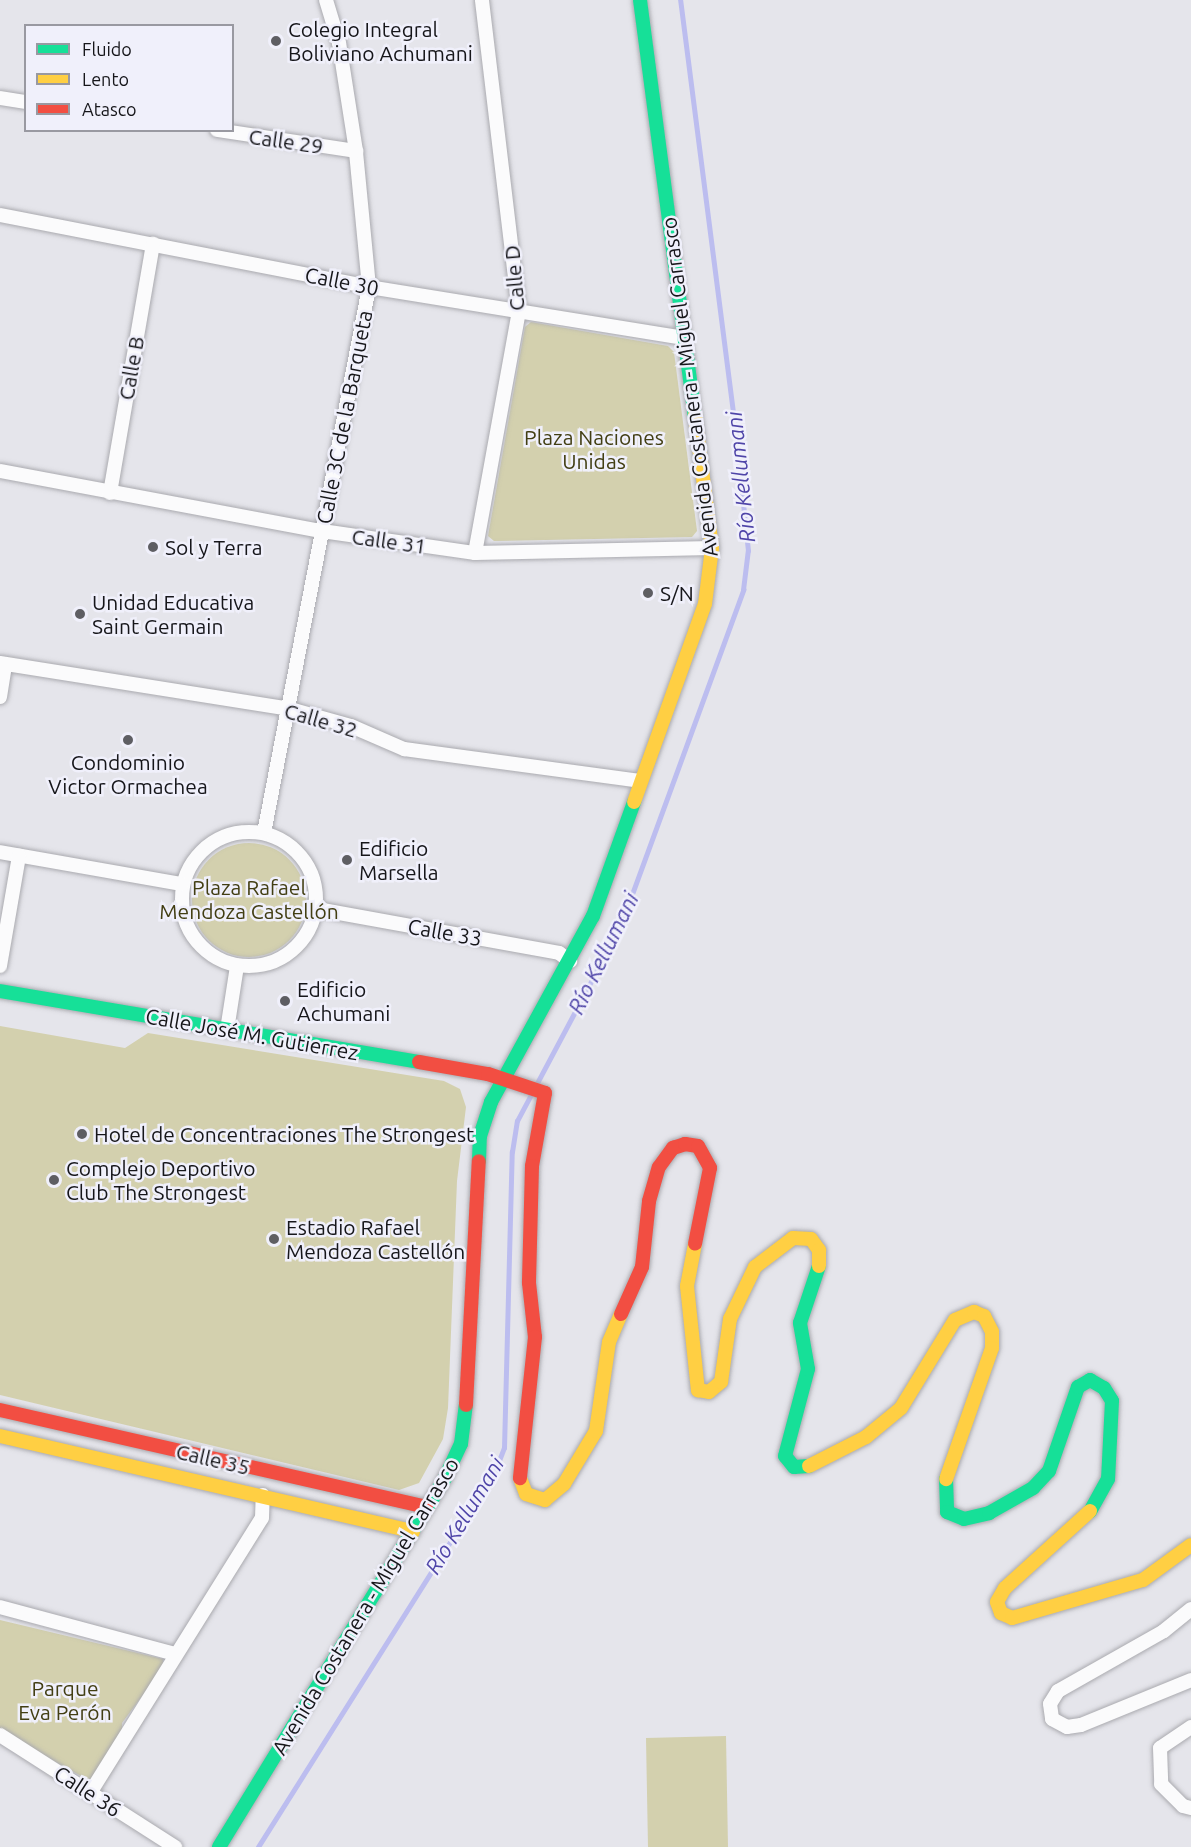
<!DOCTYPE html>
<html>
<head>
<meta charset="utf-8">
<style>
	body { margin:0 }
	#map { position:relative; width:1191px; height:1847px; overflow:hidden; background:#e5e5eb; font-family:Ubuntu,sans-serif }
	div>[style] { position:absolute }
	.green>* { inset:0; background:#d3d0ae }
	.round { border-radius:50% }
	.stream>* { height:4.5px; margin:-2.25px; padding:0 2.25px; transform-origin:2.25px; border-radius:2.25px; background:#bcbdef }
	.roads { filter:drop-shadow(0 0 2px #aaaaaf) drop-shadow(0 0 2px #aaaaaf) }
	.street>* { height:14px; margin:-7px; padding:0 7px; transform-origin:7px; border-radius:7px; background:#fbfbfc }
	.street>.ring { margin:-7px; padding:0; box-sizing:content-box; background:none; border:14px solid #fbfbfc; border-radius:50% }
	.fast>* { height:14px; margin:-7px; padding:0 7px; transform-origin:7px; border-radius:7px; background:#16e098 }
	.slow>* { height:14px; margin:-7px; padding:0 7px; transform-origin:7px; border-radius:7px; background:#ffcf43 }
	.jam>* { height:14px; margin:-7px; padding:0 7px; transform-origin:7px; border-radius:7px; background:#f24e42 }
	.dots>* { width:16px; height:16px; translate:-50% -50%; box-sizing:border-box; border:3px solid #f0f0fb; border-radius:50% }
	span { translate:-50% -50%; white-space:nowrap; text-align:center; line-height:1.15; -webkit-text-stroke:5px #f0f0fb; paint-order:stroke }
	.poi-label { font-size:21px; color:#16161a }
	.left { translate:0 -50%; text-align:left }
	.street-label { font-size:21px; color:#16161a }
	.park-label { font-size:21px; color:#423e13 }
	.water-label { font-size:22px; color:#4f45a8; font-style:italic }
	.legend { position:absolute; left:24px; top:24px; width:210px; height:108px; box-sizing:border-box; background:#f0f0fb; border:2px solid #9999a1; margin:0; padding:8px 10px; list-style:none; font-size:18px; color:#16161a }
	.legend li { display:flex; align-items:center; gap:12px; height:30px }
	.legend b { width:30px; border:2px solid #9999a1 }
</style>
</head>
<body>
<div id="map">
	<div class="green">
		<i style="clip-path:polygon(531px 322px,668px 346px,674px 352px,697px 531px,692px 537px,494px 541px,488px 536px,525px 327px)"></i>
		<i class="round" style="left:192px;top:843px;width:114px;height:114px"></i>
		<i style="clip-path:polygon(0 1026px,125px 1048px,148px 1033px,444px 1081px,460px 1089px,466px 1107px,457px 1181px,448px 1408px,443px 1439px,419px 1483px,399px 1490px,0 1395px)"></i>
		<i style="clip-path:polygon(0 1620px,163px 1659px,163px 1668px,122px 1723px,122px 1731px,90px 1781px,0 1731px)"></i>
		<i style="clip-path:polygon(726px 1736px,728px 1847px,648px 1847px,646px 1738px)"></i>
	</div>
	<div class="stream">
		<i style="left:536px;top:1085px;width:179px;rotate:-62deg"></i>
		<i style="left:620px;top:927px;width:359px;rotate:-69.9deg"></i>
		<i style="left:743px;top:590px;width:39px;rotate:-83deg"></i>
		<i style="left:748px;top:551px;width:116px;rotate:-96deg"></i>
		<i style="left:736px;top:436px;width:440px;rotate:-97.3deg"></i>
		<i style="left:258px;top:1847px;width:444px;rotate:-57.8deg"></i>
		<i style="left:495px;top:1471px;width:25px;rotate:-69deg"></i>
		<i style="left:504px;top:1448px;width:296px;rotate:-88.5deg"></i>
		<i style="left:512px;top:1152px;width:31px;rotate:-81deg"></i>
		<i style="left:517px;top:1121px;width:32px;rotate:-62deg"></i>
	</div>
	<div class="roads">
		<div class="street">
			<i style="left:0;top:98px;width:26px;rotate:9deg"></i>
			<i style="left:217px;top:130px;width:141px;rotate:8.6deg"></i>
			<i style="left:0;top:215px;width:376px;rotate:11deg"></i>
			<i style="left:369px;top:287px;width:320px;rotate:9.2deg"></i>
			<i style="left:0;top:471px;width:328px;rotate:10.6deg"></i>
			<i style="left:322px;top:531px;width:155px;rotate:8.2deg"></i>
			<i style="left:475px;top:553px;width:237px;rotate:-1.2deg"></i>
			<i style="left:110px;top:493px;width:253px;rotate:-80.2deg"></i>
			<i style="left:475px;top:553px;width:246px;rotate:-79.7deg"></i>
			<i style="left:519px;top:311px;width:313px;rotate:-96.8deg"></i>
			<i style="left:0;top:663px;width:294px;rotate:9deg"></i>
			<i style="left:290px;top:709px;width:63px;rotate:15.6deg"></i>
			<i style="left:351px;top:726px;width:58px;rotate:23.5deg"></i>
			<i style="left:404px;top:749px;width:238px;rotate:7.7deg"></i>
			<i style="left:0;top:697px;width:33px;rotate:-81deg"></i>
			<i class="ring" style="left:182px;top:832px;width:120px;height:120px"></i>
			<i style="left:264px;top:833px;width:556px;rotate:-79.11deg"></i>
			<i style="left:369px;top:287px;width:137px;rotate:-95.5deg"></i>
			<i style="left:356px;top:151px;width:109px;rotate:-98.9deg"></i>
			<i style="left:339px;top:43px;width:45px;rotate:-106.8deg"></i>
			<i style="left:0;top:852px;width:185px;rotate:10deg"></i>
			<i style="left:317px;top:909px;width:246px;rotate:10.3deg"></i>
			<i style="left:559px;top:953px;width:14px;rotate:36deg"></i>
			<i style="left:0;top:966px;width:112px;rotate:-80.2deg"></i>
			<i style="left:227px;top:1030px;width:65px;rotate:-81.1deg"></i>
			<i style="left:0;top:1607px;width:182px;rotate:15deg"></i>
			<i style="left:1191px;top:1609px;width:35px;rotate:141deg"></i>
			<i style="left:1164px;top:1631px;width:122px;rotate:150.5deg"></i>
			<i style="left:1058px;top:1691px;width:15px;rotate:122deg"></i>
			<i style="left:1050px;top:1704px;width:15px;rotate:82deg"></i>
			<i style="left:1052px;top:1719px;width:17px;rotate:28deg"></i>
			<i style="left:1067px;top:1727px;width:14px;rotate:-8deg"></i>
			<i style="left:1081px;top:1725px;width:119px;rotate:-22.2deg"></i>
			<i style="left:1191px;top:1727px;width:37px;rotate:146deg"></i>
			<i style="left:1160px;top:1748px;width:36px;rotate:88deg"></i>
			<i style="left:1161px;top:1784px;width:31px;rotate:45deg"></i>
			<i style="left:1183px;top:1806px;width:8px;rotate:14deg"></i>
			<i style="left:0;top:1735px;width:208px;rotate:32.6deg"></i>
			<i style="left:90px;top:1793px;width:324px;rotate:-58deg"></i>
			<i style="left:262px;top:1518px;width:23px;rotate:-88deg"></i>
		</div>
		<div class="fast">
			<i style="left:640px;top:0;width:419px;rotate:82.5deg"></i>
			<i style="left:0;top:991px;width:425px;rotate:9.6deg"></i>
			<i style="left:479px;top:1161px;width:25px;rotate:-88deg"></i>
			<i style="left:480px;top:1136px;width:36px;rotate:-72deg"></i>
			<i style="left:491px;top:1102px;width:212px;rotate:-61.3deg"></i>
			<i style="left:593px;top:916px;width:121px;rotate:-70.2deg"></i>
			<i style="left:809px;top:1466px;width:15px;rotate:176deg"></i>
			<i style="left:794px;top:1467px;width:14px;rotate:-129deg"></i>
			<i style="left:785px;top:1456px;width:90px;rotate:-75.2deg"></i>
			<i style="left:808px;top:1369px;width:47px;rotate:-99.9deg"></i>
			<i style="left:800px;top:1323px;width:60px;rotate:-71.6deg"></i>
			<i style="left:946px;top:1479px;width:33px;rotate:88deg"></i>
			<i style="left:947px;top:1512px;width:18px;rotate:22deg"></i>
			<i style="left:964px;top:1519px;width:26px;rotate:-13deg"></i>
			<i style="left:989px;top:1513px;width:51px;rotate:-29.6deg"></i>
			<i style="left:1033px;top:1488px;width:23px;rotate:-47deg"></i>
			<i style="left:1049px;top:1471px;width:89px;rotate:-71deg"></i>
			<i style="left:1078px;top:1387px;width:14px;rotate:-30deg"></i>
			<i style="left:1090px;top:1380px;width:16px;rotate:30deg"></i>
			<i style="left:1104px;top:1388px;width:15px;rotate:58deg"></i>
			<i style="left:1112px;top:1401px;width:78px;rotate:92.9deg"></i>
			<i style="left:1108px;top:1479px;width:37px;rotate:119deg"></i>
			<i style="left:219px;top:1847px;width:433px;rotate:-58.5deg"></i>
			<i style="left:445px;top:1478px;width:38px;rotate:-65deg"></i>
			<i style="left:461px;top:1444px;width:39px;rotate:-83deg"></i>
		</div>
		<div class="slow">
			<i style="left:634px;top:802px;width:210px;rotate:-70.3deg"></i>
			<i style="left:705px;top:604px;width:56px;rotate:-82.9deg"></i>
			<i style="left:712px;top:548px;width:134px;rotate:-97.3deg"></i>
			<i style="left:695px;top:1244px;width:43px;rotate:100.8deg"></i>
			<i style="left:687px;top:1286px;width:105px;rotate:84deg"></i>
			<i style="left:698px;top:1390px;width:11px;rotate:10deg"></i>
			<i style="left:709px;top:1392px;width:16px;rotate:-40deg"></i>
			<i style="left:721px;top:1382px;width:64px;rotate:-81.9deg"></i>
			<i style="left:730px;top:1319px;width:58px;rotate:-64.3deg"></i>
			<i style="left:755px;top:1267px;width:48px;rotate:-37.3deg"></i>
			<i style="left:793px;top:1238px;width:18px;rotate:3deg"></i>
			<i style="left:811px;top:1239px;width:14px;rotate:54deg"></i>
			<i style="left:819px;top:1250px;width:16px;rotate:90deg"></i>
			<i style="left:0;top:1436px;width:424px;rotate:13deg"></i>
			<i style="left:809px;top:1466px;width:64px;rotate:-27deg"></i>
			<i style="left:866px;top:1437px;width:45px;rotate:-39.6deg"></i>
			<i style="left:901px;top:1408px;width:103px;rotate:-58.5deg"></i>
			<i style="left:955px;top:1320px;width:21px;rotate:-23deg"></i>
			<i style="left:974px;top:1312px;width:11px;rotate:22deg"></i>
			<i style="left:984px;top:1316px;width:18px;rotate:63deg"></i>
			<i style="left:992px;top:1332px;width:16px;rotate:90deg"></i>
			<i style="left:992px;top:1348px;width:139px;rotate:109.3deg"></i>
			<i style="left:520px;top:1478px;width:17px;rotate:69deg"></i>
			<i style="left:526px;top:1494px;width:20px;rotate:18deg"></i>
			<i style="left:545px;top:1500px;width:25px;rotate:-40deg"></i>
			<i style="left:564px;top:1484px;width:62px;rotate:-58.9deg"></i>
			<i style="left:596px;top:1431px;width:90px;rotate:-81.7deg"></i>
			<i style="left:609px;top:1342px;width:30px;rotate:-67deg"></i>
			<i style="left:1090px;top:1511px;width:115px;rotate:137.8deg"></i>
			<i style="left:1005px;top:1588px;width:16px;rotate:120deg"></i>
			<i style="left:997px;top:1602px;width:12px;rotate:70deg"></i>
			<i style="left:1001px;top:1613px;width:12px;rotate:24deg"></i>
			<i style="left:1012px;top:1618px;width:136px;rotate:-16.2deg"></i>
			<i style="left:1143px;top:1580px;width:59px;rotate:-36.1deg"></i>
		</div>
		<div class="jam">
			<i style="left:419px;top:1062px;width:70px;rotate:9.9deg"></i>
			<i style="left:488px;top:1074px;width:60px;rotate:18.4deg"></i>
			<i style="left:545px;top:1093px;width:74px;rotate:100.1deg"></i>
			<i style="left:532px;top:1166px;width:117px;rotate:91.5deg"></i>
			<i style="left:529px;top:1283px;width:54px;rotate:83.7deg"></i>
			<i style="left:535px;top:1337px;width:142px;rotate:96.1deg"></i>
			<i style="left:621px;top:1314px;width:51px;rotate:-65.9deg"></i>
			<i style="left:642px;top:1267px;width:66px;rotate:-83.9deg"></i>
			<i style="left:649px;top:1201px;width:35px;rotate:-74deg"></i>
			<i style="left:659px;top:1167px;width:24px;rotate:-54deg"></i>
			<i style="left:673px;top:1148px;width:13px;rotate:-18deg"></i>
			<i style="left:685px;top:1144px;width:13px;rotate:9deg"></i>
			<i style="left:698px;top:1146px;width:25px;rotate:61deg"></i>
			<i style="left:710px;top:1168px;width:77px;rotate:101.2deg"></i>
			<i style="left:466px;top:1405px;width:244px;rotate:-87deg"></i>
			<i style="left:0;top:1410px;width:437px;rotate:12.8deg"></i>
		</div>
	</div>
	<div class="dots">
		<i style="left:276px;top:41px;background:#5e5e63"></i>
		<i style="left:153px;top:547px;background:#5e5e63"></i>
		<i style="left:648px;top:593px;background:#5e5e63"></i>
		<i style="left:80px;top:614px;background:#5e5e63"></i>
		<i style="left:128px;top:740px;background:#5e5e63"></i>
		<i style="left:347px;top:860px;background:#5e5e63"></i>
		<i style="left:285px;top:1001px;background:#5e5e63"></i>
		<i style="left:82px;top:1134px;background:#5e5e63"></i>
		<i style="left:54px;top:1180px;background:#5e5e63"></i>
		<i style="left:274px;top:1239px;background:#5e5e63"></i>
	</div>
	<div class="poi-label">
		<span class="left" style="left:288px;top:41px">Colegio Integral<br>Boliviano Achumani</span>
		<span class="left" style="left:165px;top:547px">Sol y Terra</span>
		<span class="left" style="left:660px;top:593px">S/N</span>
		<span class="left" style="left:92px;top:614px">Unidad Educativa<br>Saint Germain</span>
		<span style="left:128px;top:774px">Condominio<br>Victor Ormachea</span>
		<span class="left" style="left:359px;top:860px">Edificio<br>Marsella</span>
		<span class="left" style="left:297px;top:1001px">Edificio<br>Achumani</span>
		<span class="left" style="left:94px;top:1134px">Hotel de Concentraciones The Strongest</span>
		<span class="left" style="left:66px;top:1180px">Complejo Deportivo<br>Club The Strongest</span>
		<span class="left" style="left:286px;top:1239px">Estadio Rafael<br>Mendoza Castellón</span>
	</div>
	<div class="street-label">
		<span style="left:286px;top:141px;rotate:8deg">Calle 29</span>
		<span style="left:514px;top:278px;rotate:-95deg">Calle D</span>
		<span style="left:342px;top:281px;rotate:11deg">Calle 30</span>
		<span style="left:131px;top:368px;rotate:-80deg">Calle B</span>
		<span style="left:689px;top:387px;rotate:-97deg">Avenida Costanera - Miguel Carrasco</span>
		<span style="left:344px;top:417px;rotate:-79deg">Calle 3C de la Barqueta</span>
		<span style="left:389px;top:541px;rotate:8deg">Calle 31</span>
		<span style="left:321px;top:720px;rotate:16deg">Calle 32</span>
		<span style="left:445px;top:932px;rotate:10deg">Calle 33</span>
		<span style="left:252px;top:1034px;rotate:10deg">Calle José M. Gutierrez</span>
		<span style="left:213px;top:1459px;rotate:13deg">Calle 35</span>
		<span style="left:365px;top:1606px;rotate:-59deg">Avenida Costanera - Miguel Carrasco</span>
		<span style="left:88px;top:1791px;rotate:33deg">Calle 36</span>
	</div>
	<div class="park-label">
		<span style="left:594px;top:449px">Plaza Naciones<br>Unidas</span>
		<span style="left:249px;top:899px">Plaza Rafael<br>Mendoza Castellón</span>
		<span style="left:65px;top:1700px">Parque<br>Eva Perón</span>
	</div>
	<div class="water-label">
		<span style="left:740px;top:477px;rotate:-96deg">Río Kellumani</span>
		<span style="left:603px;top:953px;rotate:-64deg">Río Kellumani</span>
		<span style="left:464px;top:1515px;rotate:-59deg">Río Kellumani</span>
	</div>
	<ul class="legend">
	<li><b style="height:8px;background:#16e098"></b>Fluido</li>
	<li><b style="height:8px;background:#ffcf43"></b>Lento</li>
	<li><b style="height:8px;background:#f24e42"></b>Atasco</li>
	</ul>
</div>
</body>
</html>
